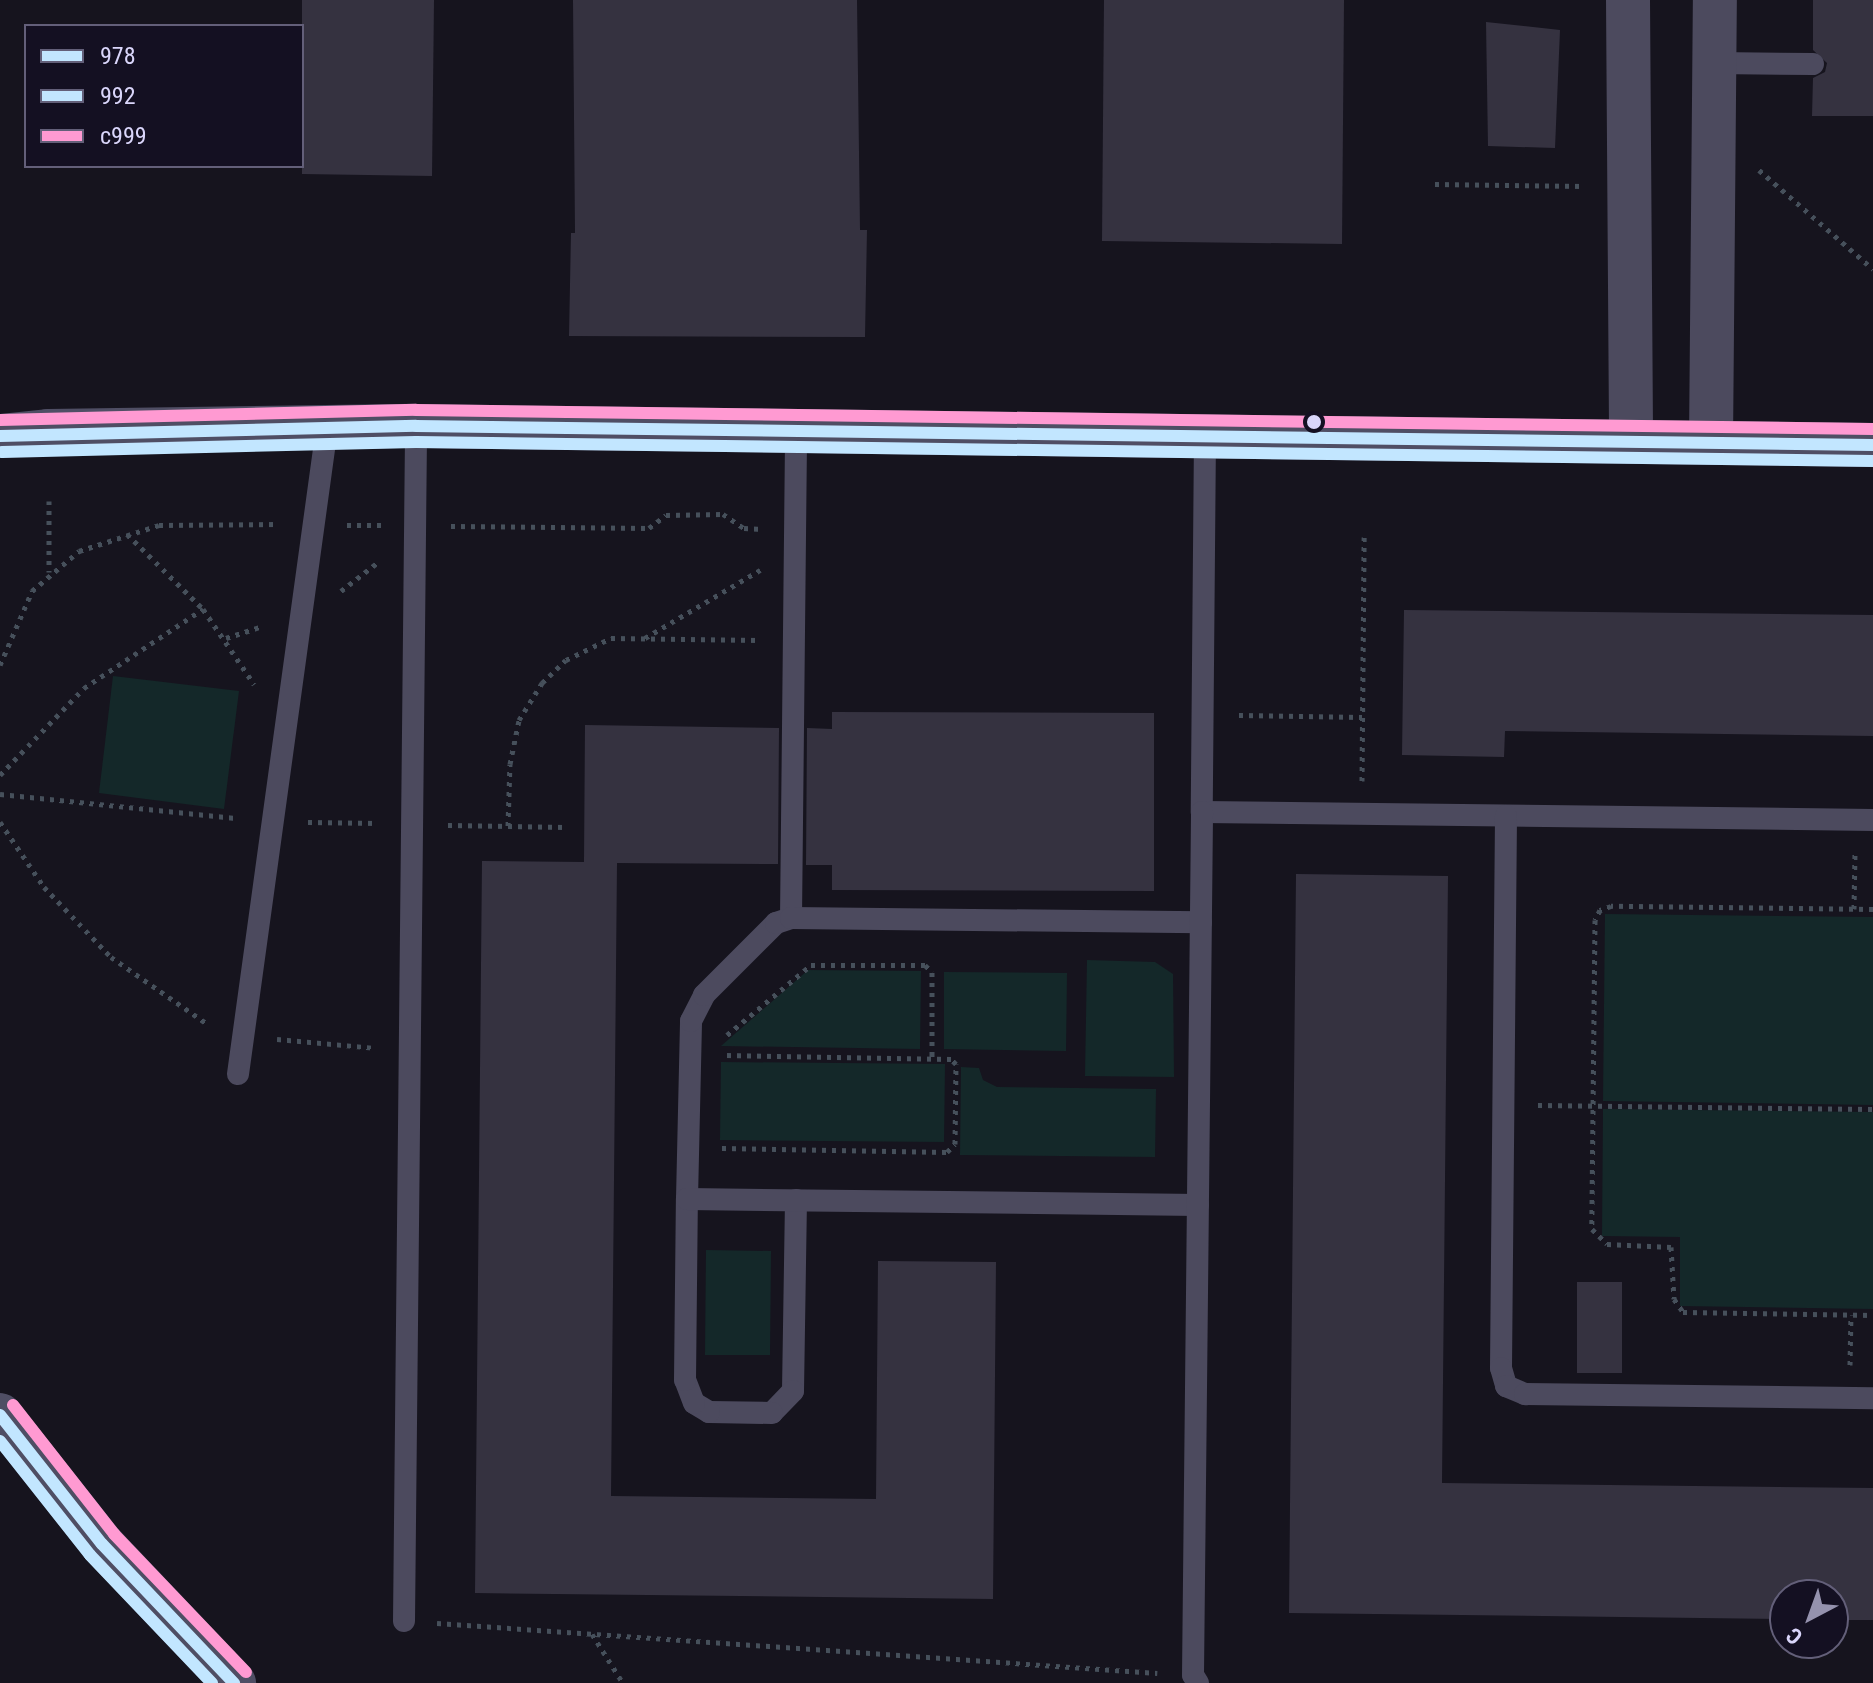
<!DOCTYPE html>
<html>
<head>
<meta charset="utf-8">
<style>
	body { margin:0 }
	#map { position:relative; width:1873px; height:1683px; overflow:hidden; background:#16141e; font-family:"Roboto Condensed",sans-serif }
	div>[style] { position:absolute }
	.green>* { inset:0; background:#142829 }
	.building>* { inset:0; background:#353240 }
	.path>* { height:5px; margin-top:-2.5px; transform-origin:0; background:repeating-linear-gradient(90deg,#46505b 0 4px,transparent 0 10px) }
	.lane>* { height:22px; margin:-11px; padding:0 11px; transform-origin:11px; border-radius:11px; background:#4c4a5e }
	.street>* { height:44px; margin:-22px; padding:0 22px; transform-origin:22px; border-radius:22px; background:#4c4a5e }
	.secondary>* { height:44px; margin:-22px; padding:0 22px; transform-origin:22px; border-radius:22px; background:#4f4e64 }
	.bus-1>* { height:12px; margin:-6px; padding:0 6px; transform-origin:6px; border-radius:6px; background:#c2e6ff }
	.bus-2>* { height:12px; margin:-6px; padding:0 6px; transform-origin:6px; border-radius:6px; background:#c2e6ff }
	.bus-3>* { height:12px; margin:-6px; padding:0 6px; transform-origin:6px; border-radius:6px; background:#ff9ad2 }
	.dots>* { width:22px; height:22px; translate:-50% -50%; box-sizing:border-box; border:4px solid #141022; border-radius:50% }
	span { translate:-50% -50%; white-space:nowrap; text-align:center; line-height:1.15; -webkit-text-stroke:6px #141022; paint-order:stroke }
	.legend { position:absolute; left:24px; top:24px; width:280px; height:144px; box-sizing:border-box; background:#141022; border:2px solid #635f79; margin:0; padding:10px 14px; list-style:none; font-size:24px; color:#dad6fb }
	.legend li { display:flex; align-items:center; gap:16px; height:40px }
	.legend b { width:40px; border:2px solid #635f79 }
	.north { position:absolute; left:1769px; top:1579px; width:80px; height:80px; box-sizing:border-box; background:#141022; border:2px solid #635f79; border-radius:50%; rotate:221deg; font-size:22px; font-weight:700; line-height:32px; text-align:center; color:#dad6fb }
	.north::after { content:''; display:block; margin:auto; width:28px; height:36px; background:#9592ae; clip-path:polygon(50% 0,100% 100%,50% 72%,0 100%) }
</style>
</head>
<body>
<div id="map">
	<div class="green">
		<i style="clip-path:polygon(113px 676px,239px 691px,224px 809px,99px 793px)"></i>
		<i style="clip-path:polygon(1605px 914px,1873px 917px,1873px 1105px,1603px 1101px)"></i>
		<i style="clip-path:polygon(1087px 960px,1155px 962px,1173px 974px,1174px 1077px,1085px 1076px)"></i>
		<i style="clip-path:polygon(808px 970px,921px 971px,920px 1049px,721px 1046px)"></i>
		<i style="clip-path:polygon(944px 972px,1067px 973px,1066px 1051px,944px 1049px)"></i>
		<i style="clip-path:polygon(721px 1062px,945px 1064px,944px 1142px,720px 1140px)"></i>
		<i style="clip-path:polygon(961px 1067px,979px 1068px,983px 1080px,997px 1087px,1156px 1089px,1155px 1157px,960px 1155px)"></i>
		<i style="clip-path:polygon(1603px 1109px,1873px 1112px,1873px 1309px,1680px 1306px,1680px 1237px,1602px 1236px)"></i>
		<i style="clip-path:polygon(706px 1250px,771px 1251px,770px 1355px,705px 1355px)"></i>
	</div>
	<div class="building">
		<i style="clip-path:polygon(302px 0,434px 0,432px 176px,302px 174px)"></i>
		<i style="clip-path:polygon(573px 0,857px 0,860px 230px,867px 230px,865px 337px,569px 336px,571px 233px,575px 233px)"></i>
		<i style="clip-path:polygon(1104px 0,1344px 0,1342px 244px,1102px 241px)"></i>
		<i style="clip-path:polygon(1813px 0,1873px 0,1873px 116px,1812px 116px,1813px 78px,1825px 72px,1827px 63px,1813px 50px)"></i>
		<i style="clip-path:polygon(1486px 22px,1560px 30px,1555px 148px,1488px 146px)"></i>
		<i style="clip-path:polygon(1404px 610px,1873px 615px,1873px 736px,1505px 731px,1504px 757px,1402px 755px)"></i>
		<i style="clip-path:polygon(832px 712px,1154px 713px,1154px 891px,832px 890px,832px 865px,806px 865px,807px 728px,832px 729px)"></i>
		<i style="clip-path:polygon(585px 725px,779px 728px,778px 864px,617px 863px,611px 1496px,876px 1499px,878px 1261px,996px 1262px,993px 1599px,475px 1593px,482px 861px,584px 862px)"></i>
		<i style="clip-path:polygon(1296px 874px,1448px 876px,1442px 1483px,1873px 1488px,1873px 1620px,1833px 1620px,1833px 1595px,1785px 1595px,1785px 1619px,1289px 1613px)"></i>
		<i style="clip-path:polygon(1577px 1282px,1622px 1282px,1622px 1373px,1577px 1373px)"></i>
	</div>
	<div class="path">
		<i style="left:1759px;top:170px;width:151px;rotate:41deg"></i>
		<i style="left:1435px;top:184px;width:149px;rotate:0.8deg"></i>
		<i style="left:49px;top:501px;width:71px;rotate:90deg"></i>
		<i style="left:347px;top:525px;width:34px"></i>
		<i style="left:451px;top:526px;width:198px;rotate:0.6deg"></i>
		<i style="left:649px;top:528px;width:21px;rotate:-37deg"></i>
		<i style="left:666px;top:515px;width:57px;rotate:-1deg"></i>
		<i style="left:723px;top:514px;width:25px;rotate:34deg"></i>
		<i style="left:744px;top:528px;width:18px;rotate:3deg"></i>
		<i style="left:127px;top:534px;width:107px;rotate:44.6deg"></i>
		<i style="left:203px;top:609px;width:91px;rotate:55.8deg"></i>
		<i style="left:341px;top:591px;width:46px;rotate:-37.9deg"></i>
		<i style="left:226px;top:638px;width:39px;rotate:-18deg"></i>
		<i style="left:645px;top:638px;width:134px;rotate:-30.6deg"></i>
		<i style="left:0;top:665px;width:81px;rotate:-66.6deg"></i>
		<i style="left:32px;top:591px;width:62px;rotate:-40.4deg"></i>
		<i style="left:79px;top:551px;width:84px;rotate:-18deg"></i>
		<i style="left:159px;top:525px;width:118px;rotate:-0.5deg"></i>
		<i style="left:1239px;top:715px;width:123px;rotate:0.9deg"></i>
		<i style="left:0;top:775px;width:121px;rotate:-46deg"></i>
		<i style="left:84px;top:688px;width:143px;rotate:-33.6deg"></i>
		<i style="left:1362px;top:781px;width:244px;rotate:-89.5deg"></i>
		<i style="left:0;top:794px;width:239px;rotate:5.8deg"></i>
		<i style="left:0;top:822px;width:78px;rotate:55.9deg"></i>
		<i style="left:44px;top:887px;width:97px;rotate:46.3deg"></i>
		<i style="left:111px;top:957px;width:119px;rotate:34.8deg"></i>
		<i style="left:308px;top:822px;width:70px;rotate:0.8deg"></i>
		<i style="left:448px;top:825px;width:117px;rotate:1deg"></i>
		<i style="left:508px;top:826px;width:62px;rotate:-88.2deg"></i>
		<i style="left:510px;top:764px;width:45px;rotate:-78.4deg"></i>
		<i style="left:519px;top:720px;width:44px;rotate:-58.1deg"></i>
		<i style="left:542px;top:683px;width:33px;rotate:-44deg"></i>
		<i style="left:566px;top:660px;width:50px;rotate:-26.1deg"></i>
		<i style="left:611px;top:638px;width:148px;rotate:0.8deg"></i>
		<i style="left:1854px;top:909px;width:55px;rotate:-89deg"></i>
		<i style="left:1873px;top:909px;width:262px;rotate:-179.3deg"></i>
		<i style="left:1611px;top:906px;width:12px;rotate:160deg"></i>
		<i style="left:1600px;top:910px;width:11px;rotate:117deg"></i>
		<i style="left:1595px;top:920px;width:309px;rotate:90.6deg"></i>
		<i style="left:1592px;top:1229px;width:21px;rotate:45deg"></i>
		<i style="left:1607px;top:1244px;width:64px;rotate:2.7deg"></i>
		<i style="left:1671px;top:1247px;width:52px;rotate:86.7deg"></i>
		<i style="left:1674px;top:1299px;width:16px;rotate:55deg"></i>
		<i style="left:1683px;top:1312px;width:190px;rotate:0.9deg"></i>
		<i style="left:727px;top:1035px;width:109px;rotate:-39.8deg"></i>
		<i style="left:811px;top:965px;width:114px"></i>
		<i style="left:925px;top:965px;width:10px;rotate:45deg"></i>
		<i style="left:932px;top:972px;width:86px;rotate:90deg"></i>
		<i style="left:277px;top:1039px;width:98px;rotate:5.2deg"></i>
		<i style="left:1538px;top:1105px;width:335px;rotate:0.7deg"></i>
		<i style="left:722px;top:1148px;width:225px;rotate:1deg"></i>
		<i style="left:947px;top:1152px;width:11px;rotate:-45deg"></i>
		<i style="left:955px;top:1144px;width:80px;rotate:-89.3deg"></i>
		<i style="left:956px;top:1064px;width:7px;rotate:-135deg"></i>
		<i style="left:951px;top:1059px;width:226px;rotate:-179deg"></i>
		<i style="left:1850px;top:1365px;width:50px;rotate:-88.9deg"></i>
		<i style="left:437px;top:1623px;width:722px;rotate:3.97deg"></i>
		<i style="left:592px;top:1634px;width:58px;rotate:57.7deg"></i>
	</div>
	<div class="lane">
		<i style="left:1715px;top:63px;width:98px;rotate:0.6deg"></i>
		<i style="left:1205px;top:435px;width:377px;rotate:90.5deg"></i>
		<i style="left:1202px;top:812px;width:671px;rotate:0.68deg"></i>
		<i style="left:1506px;top:816px;width:552px;rotate:90.52deg"></i>
		<i style="left:1501px;top:1368px;width:19px;rotate:74deg"></i>
		<i style="left:1506px;top:1386px;width:21px;rotate:23deg"></i>
		<i style="left:1525px;top:1394px;width:348px;rotate:0.7deg"></i>
		<i style="left:791px;top:918px;width:487px;rotate:-89.4deg"></i>
		<i style="left:238px;top:1074px;width:652px;rotate:-82.16deg"></i>
		<i style="left:687px;top:1199px;width:178px;rotate:-88.7deg"></i>
		<i style="left:691px;top:1021px;width:29px;rotate:-63deg"></i>
		<i style="left:704px;top:995px;width:102px;rotate:-45deg"></i>
		<i style="left:776px;top:923px;width:16px;rotate:-18deg"></i>
		<i style="left:791px;top:918px;width:410px;rotate:0.6deg"></i>
		<i style="left:796px;top:1200px;width:191px;rotate:90.9deg"></i>
		<i style="left:793px;top:1391px;width:30px;rotate:134deg"></i>
		<i style="left:772px;top:1413px;width:63px;rotate:-179.1deg"></i>
		<i style="left:709px;top:1412px;width:17px;rotate:-149deg"></i>
		<i style="left:694px;top:1403px;width:25px;rotate:-111deg"></i>
		<i style="left:685px;top:1380px;width:181px;rotate:-89.4deg"></i>
		<i style="left:687px;top:1199px;width:511px;rotate:0.67deg"></i>
		<i style="left:404px;top:1621px;width:1195px;rotate:-89.42deg"></i>
		<i style="left:1198px;top:1683px;width:9px;rotate:-122deg"></i>
		<i style="left:1193px;top:1675px;width:863px;rotate:-89.4deg"></i>
	</div>
	<div class="street">
		<i style="left:1628px;top:0;width:442px;rotate:89.6deg"></i>
		<i style="left:1711px;top:443px;width:443px;rotate:-89.5deg"></i>
	</div>
	<div class="secondary">
		<i style="left:0;top:436px;width:48px;rotate:-5.9deg"></i>
		<i style="left:48px;top:431px;width:368px;rotate:-0.8deg"></i>
		<i style="left:416px;top:426px;width:1457px;rotate:0.75deg"></i>
		<i style="left:0;top:1415px;width:164px;rotate:51.7deg"></i>
		<i style="left:102px;top:1544px;width:192px;rotate:46.5deg"></i>
	</div>
	<div class="bus-1">
		<i style="left:0;top:436px;width:416px;rotate:-1.4deg"></i>
		<i style="left:416px;top:426px;width:1457px;rotate:0.75deg"></i>
		<i style="left:0;top:1415px;width:164px;rotate:51.7deg"></i>
		<i style="left:102px;top:1544px;width:192px;rotate:46.5deg"></i>
	</div>
	<div class="bus-2">
		<i style="left:2px;top:452px;width:414px;rotate:-1.4deg"></i>
		<i style="left:416px;top:442px;width:1457px;rotate:0.75deg"></i>
		<i style="left:0;top:1441px;width:145px;rotate:51.7deg"></i>
		<i style="left:90px;top:1555px;width:177px;rotate:46.4deg"></i>
	</div>
	<div class="bus-3">
		<i style="left:0;top:420px;width:416px;rotate:-1.4deg"></i>
		<i style="left:416px;top:410px;width:1457px;rotate:0.75deg"></i>
		<i style="left:13px;top:1405px;width:164px;rotate:51.9deg"></i>
		<i style="left:114px;top:1534px;width:191px;rotate:46.3deg"></i>
	</div>
	<div class="dots">
		<i style="left:1314px;top:422px;background:#dad6fb"></i>
	</div>
	<ul class="legend">
	<li><b style="height:10px;background:#c2e6ff"></b>978</li>
	<li><b style="height:10px;background:#c2e6ff"></b>992</li>
	<li><b style="height:10px;background:#ff9ad2"></b>с999</li>
	</ul>
	<div class="north">С</div>
</div>
</body>
</html>
